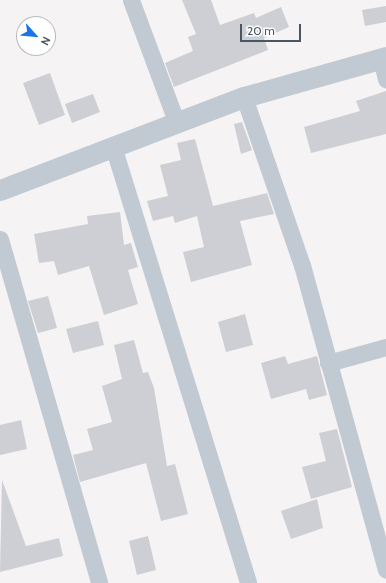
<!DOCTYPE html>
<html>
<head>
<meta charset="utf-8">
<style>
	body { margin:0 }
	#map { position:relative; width:386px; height:583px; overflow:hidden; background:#f5f3f3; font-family:Cabin,sans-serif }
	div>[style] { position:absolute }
	.building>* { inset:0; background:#cdcfd5 }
	.minor>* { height:17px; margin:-8.5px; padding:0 8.5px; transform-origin:8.5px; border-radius:8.5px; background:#c1cad2 }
	.tertiary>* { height:21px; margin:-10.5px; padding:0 10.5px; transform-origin:10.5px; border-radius:10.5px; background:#c1cad2 }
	span { translate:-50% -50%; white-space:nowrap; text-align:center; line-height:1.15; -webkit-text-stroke:3.5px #fff; paint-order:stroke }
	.north { position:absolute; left:16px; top:16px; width:40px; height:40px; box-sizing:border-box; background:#fff; border:1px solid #b7bbc0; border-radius:50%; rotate:117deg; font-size:11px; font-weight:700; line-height:16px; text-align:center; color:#4a5661 }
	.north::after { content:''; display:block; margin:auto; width:14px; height:18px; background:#1a73e8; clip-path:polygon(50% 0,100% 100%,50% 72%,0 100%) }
	.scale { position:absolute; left:240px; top:24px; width:61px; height:18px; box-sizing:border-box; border:2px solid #4a5661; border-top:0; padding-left:5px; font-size:12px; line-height:14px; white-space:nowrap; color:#4a5661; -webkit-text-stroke:3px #fff; paint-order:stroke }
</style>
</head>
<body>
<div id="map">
	<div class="building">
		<i style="clip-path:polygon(182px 0,211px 0,220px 25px,254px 13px,256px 18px,281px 7px,289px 27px,264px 38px,268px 50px,174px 87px,165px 63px,193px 51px,188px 37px,196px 34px)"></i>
		<i style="clip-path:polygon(386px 6px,386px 22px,365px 26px,362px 10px)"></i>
		<i style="clip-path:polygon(50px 73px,65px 115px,39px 125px,23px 83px)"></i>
		<i style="clip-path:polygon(386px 91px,386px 134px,311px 153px,304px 127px,360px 111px,356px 101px)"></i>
		<i style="clip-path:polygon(93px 94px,100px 112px,72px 123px,65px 104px)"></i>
		<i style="clip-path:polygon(242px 122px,252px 150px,241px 154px,234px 124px)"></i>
		<i style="clip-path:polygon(195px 139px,213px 206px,267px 193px,274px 214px,240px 221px,252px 265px,191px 282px,183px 252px,204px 247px,197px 216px,175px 223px,173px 216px,153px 221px,147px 201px,168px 196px,160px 165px,181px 160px,177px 143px)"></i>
		<i style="clip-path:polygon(120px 212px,124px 245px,131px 243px,138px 267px,128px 270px,138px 304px,104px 315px,89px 266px,58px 275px,54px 261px,39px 263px,34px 234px,88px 224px,87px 216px)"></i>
		<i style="clip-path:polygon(48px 296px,57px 328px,38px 333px,28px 301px)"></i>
		<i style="clip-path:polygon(245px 314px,253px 345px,226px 352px,218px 322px)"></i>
		<i style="clip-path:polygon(98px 321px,104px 345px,73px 353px,66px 329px)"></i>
		<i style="clip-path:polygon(134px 340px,143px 373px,148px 372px,154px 388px,167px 466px,175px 464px,188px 514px,161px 521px,146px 463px,80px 482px,73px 455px,93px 450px,87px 429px,112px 422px,102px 386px,122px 379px,114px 345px)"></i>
		<i style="clip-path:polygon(285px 356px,288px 364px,317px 356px,327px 395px,309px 400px,306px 389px,271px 399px,261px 363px)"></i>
		<i style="clip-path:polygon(21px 420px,27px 449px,0 455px,0 425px)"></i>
		<i style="clip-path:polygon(337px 429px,352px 487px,311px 499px,302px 467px,326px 461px,319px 433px)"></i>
		<i style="clip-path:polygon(2px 480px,26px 546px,59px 538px,63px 556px,0 572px)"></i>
		<i style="clip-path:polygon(317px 499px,323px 528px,291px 539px,281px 511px)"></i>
		<i style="clip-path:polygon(148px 536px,156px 570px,137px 575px,129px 541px)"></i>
	</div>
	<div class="minor">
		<i style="left:131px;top:0;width:129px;rotate:69.6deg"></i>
		<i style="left:381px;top:59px;width:21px;rotate:76deg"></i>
		<i style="left:244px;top:97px;width:178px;rotate:71deg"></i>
		<i style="left:302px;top:265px;width:316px;rotate:74.6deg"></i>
		<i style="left:113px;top:146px;width:457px;rotate:72.8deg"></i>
		<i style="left:0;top:239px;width:358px;rotate:73.9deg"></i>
		<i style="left:328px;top:363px;width:60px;rotate:-15.4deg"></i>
	</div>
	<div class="tertiary">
		<i style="left:0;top:190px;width:261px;rotate:-20.9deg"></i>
		<i style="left:244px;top:97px;width:148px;rotate:-15.7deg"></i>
	</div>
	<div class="north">N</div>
	<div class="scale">20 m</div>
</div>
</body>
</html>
